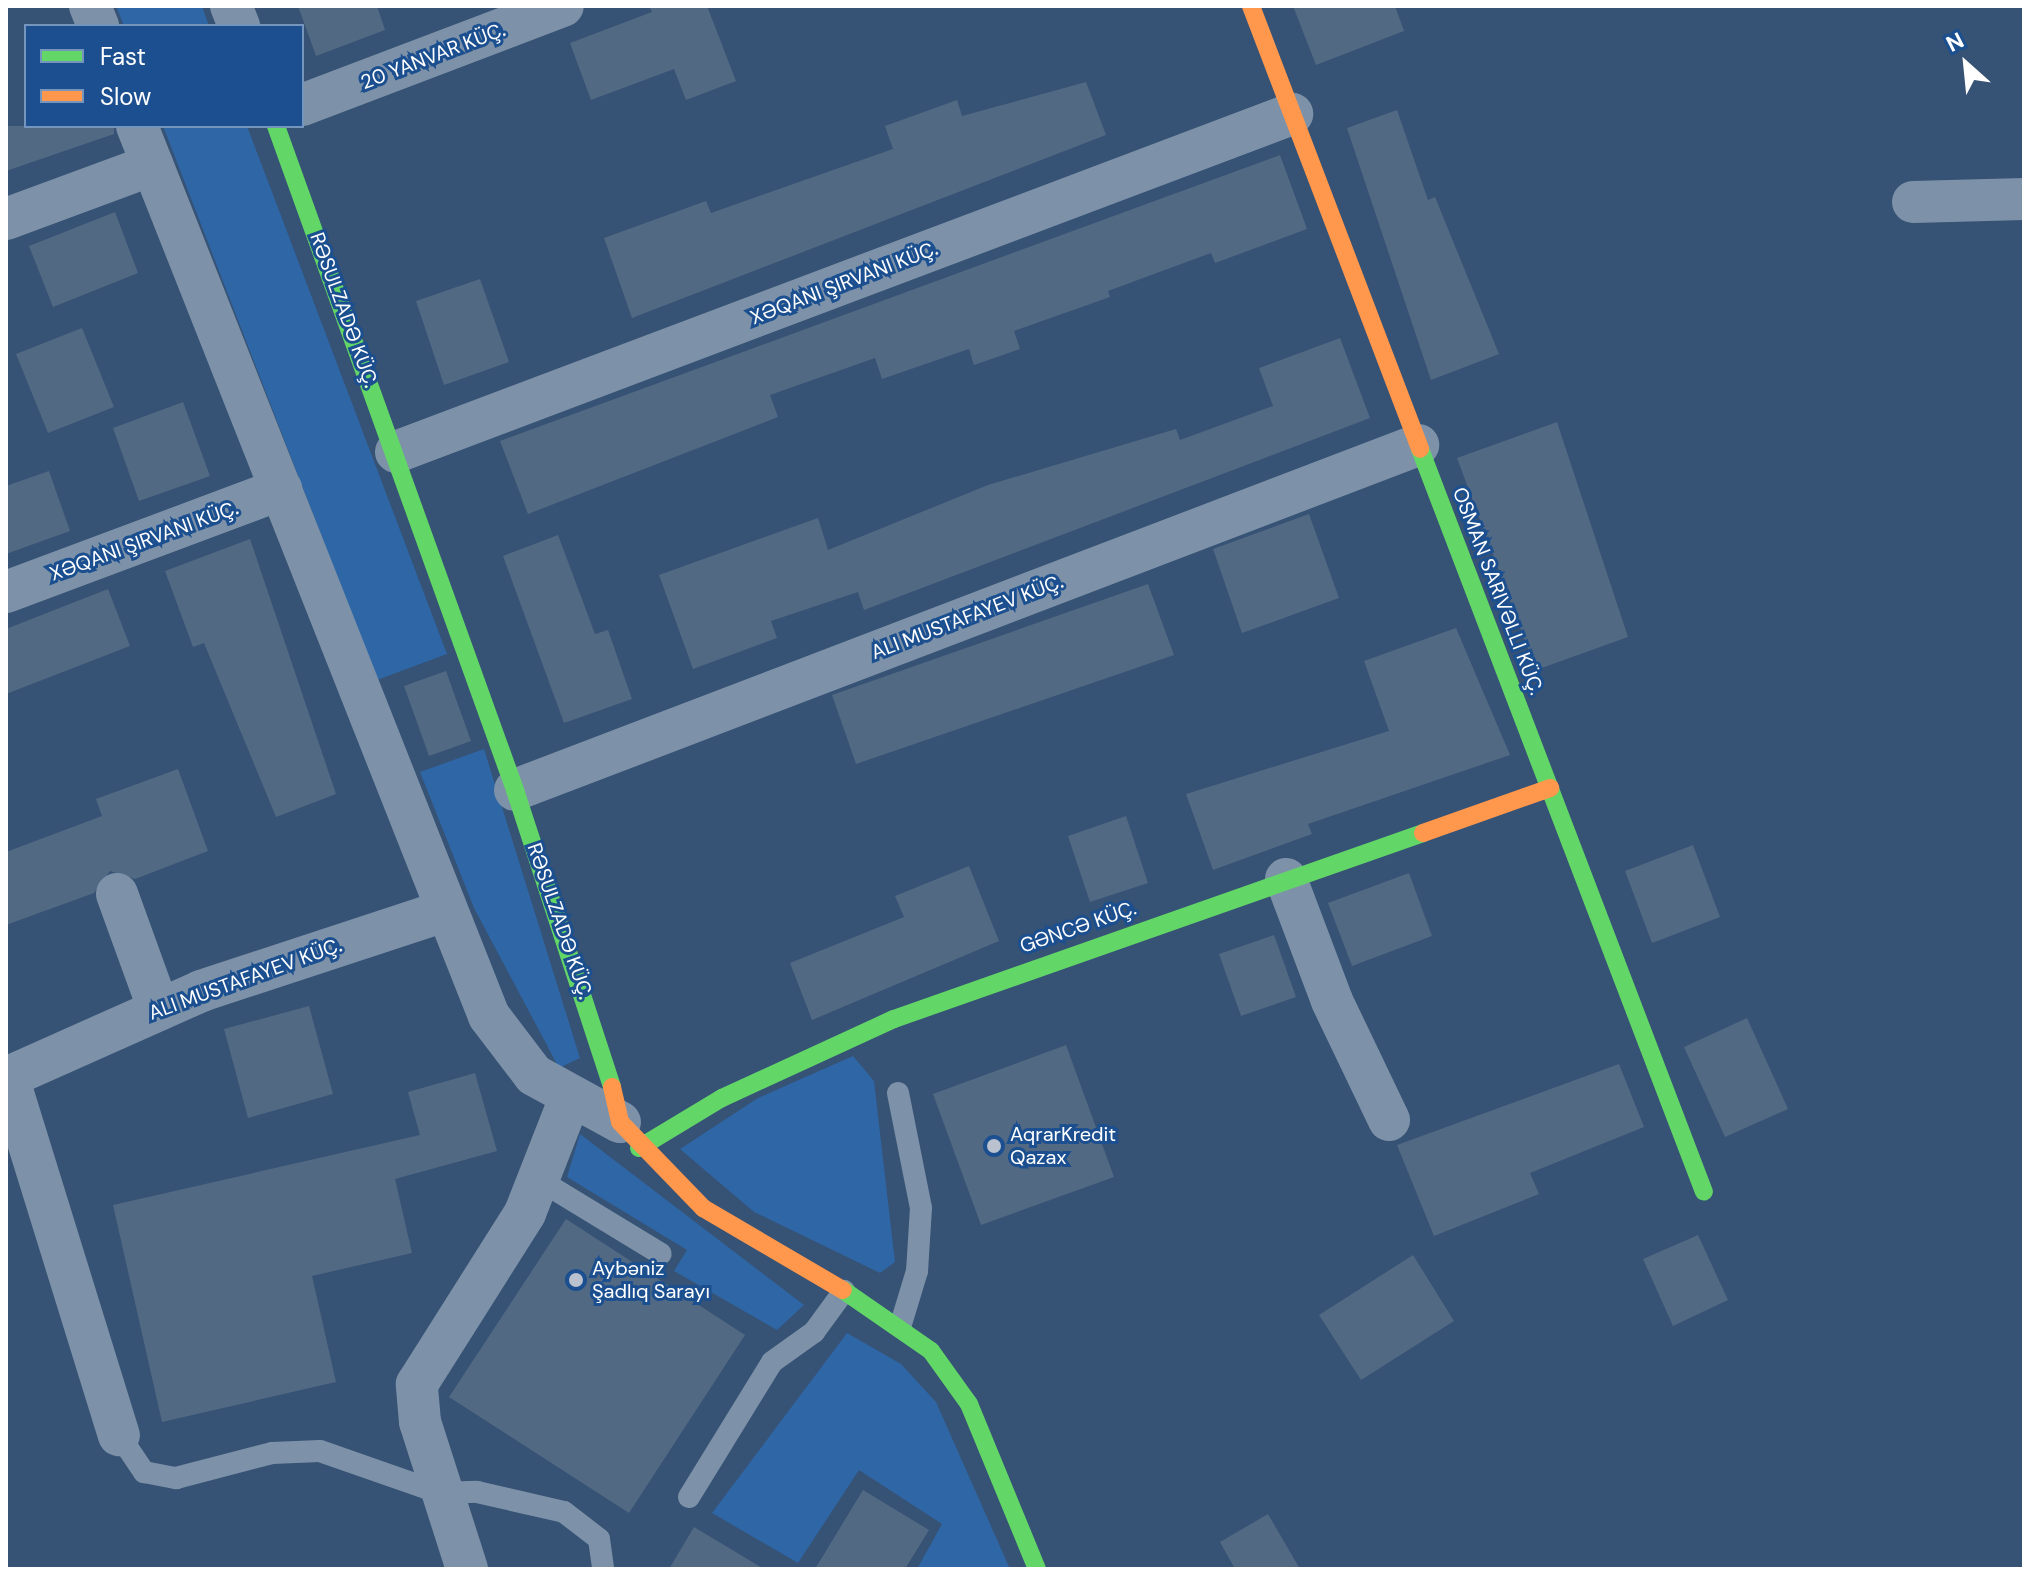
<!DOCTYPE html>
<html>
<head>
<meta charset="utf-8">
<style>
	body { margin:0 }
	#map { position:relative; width:2030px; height:1575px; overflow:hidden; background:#365274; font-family:"DM Sans",sans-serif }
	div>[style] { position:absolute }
	.green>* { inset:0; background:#2f66a5 }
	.building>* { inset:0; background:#526984 }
	.lane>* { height:22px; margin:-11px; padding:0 11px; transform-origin:11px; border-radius:11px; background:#7d92a8 }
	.street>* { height:42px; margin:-21px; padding:0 21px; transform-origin:21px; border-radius:21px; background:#7d92a8 }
	.fast>* { height:18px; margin:-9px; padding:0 9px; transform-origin:9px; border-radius:9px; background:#63d668 }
	.slow>* { height:18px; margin:-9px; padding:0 9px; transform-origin:9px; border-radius:9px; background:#ff974d }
	.dots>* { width:22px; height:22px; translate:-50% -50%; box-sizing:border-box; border:4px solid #1b4f8f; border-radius:50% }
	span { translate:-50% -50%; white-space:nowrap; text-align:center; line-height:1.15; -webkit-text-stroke:6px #1b4f8f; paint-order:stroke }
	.street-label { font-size:20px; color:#fff }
	.poi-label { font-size:20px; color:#fff }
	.left { translate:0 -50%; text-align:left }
	.frame { position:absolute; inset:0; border:8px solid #fff; pointer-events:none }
	.legend { position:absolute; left:24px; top:24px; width:280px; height:104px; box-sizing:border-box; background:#1b4f8f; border:2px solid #7695bc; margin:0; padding:10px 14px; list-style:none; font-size:24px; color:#fff }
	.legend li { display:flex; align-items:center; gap:16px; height:40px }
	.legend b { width:40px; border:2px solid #7695bc }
	.north { position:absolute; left:1926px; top:24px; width:80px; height:80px; -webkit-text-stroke:6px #1b4f8f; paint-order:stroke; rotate:333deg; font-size:22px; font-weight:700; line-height:32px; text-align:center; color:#fff }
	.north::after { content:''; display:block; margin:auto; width:28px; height:36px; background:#fff; clip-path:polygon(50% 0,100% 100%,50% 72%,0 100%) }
</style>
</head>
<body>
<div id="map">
	<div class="green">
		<i style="clip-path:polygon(116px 6px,202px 6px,209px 26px,124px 26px)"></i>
		<i style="clip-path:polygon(163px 126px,247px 126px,447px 654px,377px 680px)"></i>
		<i style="clip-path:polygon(484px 749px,580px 1058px,559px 1068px,474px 908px,420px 772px)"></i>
		<i style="clip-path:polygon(853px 1056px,874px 1081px,895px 1262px,880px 1273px,754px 1212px,680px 1149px,758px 1098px)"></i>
		<i style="clip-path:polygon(580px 1134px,804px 1305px,777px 1330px,674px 1271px,687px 1250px,567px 1177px)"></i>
		<i style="clip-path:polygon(847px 1333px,901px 1364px,936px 1402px,1010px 1569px,917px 1569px,942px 1524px,859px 1470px,798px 1563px,712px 1513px)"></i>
	</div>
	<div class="building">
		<i style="clip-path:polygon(298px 6px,377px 6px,385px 30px,316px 56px)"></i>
		<i style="clip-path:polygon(649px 6px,707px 6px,736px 81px,686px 100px,674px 69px,591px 100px,570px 43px,652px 12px)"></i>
		<i style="clip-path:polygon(1293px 6px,1395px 6px,1404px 31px,1316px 65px)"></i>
		<i style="clip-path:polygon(1086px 82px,1106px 135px,632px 318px,604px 238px,706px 201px,711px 213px,893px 149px,885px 126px,957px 100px,962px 116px)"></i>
		<i style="clip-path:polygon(1397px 110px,1428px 200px,1435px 197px,1499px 354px,1431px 380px,1347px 128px)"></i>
		<i style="clip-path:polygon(6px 126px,114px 126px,114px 134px,6px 171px)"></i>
		<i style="clip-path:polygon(1280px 155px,1307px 229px,1215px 263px,1211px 253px,1108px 291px,1110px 297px,1014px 331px,1020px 349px,974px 365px,969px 349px,882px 379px,875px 358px,770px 395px,778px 417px,528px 514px,500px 441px)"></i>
		<i style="clip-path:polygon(115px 212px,138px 273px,53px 307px,29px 246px)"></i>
		<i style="clip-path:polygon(480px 279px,509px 362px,444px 385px,416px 301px)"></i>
		<i style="clip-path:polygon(82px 328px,114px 407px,48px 433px,16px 354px)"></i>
		<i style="clip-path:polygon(1340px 338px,1370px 418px,864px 610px,858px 592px,771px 621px,777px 638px,693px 669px,659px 575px,818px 518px,828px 550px,988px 485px,1176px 429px,1180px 440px,1273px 406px,1259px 368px)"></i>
		<i style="clip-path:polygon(183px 402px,210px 476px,139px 501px,113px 428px)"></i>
		<i style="clip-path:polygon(1557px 422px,1628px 637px,1536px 670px,1457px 458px)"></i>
		<i style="clip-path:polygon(49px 471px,70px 531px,6px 554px,6px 486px)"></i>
		<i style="clip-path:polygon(1309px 514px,1339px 598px,1242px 633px,1213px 549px)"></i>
		<i style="clip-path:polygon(558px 535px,595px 634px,608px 630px,632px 699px,564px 723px,503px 556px)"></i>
		<i style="clip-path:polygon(250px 539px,336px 794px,276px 817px,204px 643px,193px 647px,165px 571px)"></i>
		<i style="clip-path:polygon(1148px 584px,1174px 655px,856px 764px,832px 695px)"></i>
		<i style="clip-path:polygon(108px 589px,130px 646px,6px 694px,6px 629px)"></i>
		<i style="clip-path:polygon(1456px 628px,1510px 755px,1308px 824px,1312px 834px,1213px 870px,1186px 794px,1389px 731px,1364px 661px)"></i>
		<i style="clip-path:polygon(446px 671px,471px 741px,429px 756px,404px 686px)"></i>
		<i style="clip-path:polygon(178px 769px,208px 851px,135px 879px,110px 871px,94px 893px,6px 925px,6px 852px,102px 816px,96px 799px)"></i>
		<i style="clip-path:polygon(1126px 816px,1148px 883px,1090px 902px,1068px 836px)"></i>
		<i style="clip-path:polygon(1693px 845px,1720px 917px,1652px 943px,1625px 871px)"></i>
		<i style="clip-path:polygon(969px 866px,999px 941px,812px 1020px,790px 963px,904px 917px,895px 896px)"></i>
		<i style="clip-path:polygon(1409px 873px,1432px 936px,1352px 966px,1328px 903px)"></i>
		<i style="clip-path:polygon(1274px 935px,1296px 997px,1241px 1016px,1219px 954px)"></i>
		<i style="clip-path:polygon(309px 1006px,333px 1094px,248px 1118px,224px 1029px)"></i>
		<i style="clip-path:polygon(1747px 1018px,1788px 1109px,1725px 1137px,1684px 1047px)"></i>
		<i style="clip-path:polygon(1066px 1045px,1114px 1177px,981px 1225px,933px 1094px)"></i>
		<i style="clip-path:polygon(1619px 1064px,1644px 1127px,1530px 1173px,1539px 1194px,1434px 1236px,1397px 1145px)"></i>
		<i style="clip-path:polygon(475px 1073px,497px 1151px,395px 1179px,412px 1253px,312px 1276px,336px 1382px,162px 1422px,113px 1205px,420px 1135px,408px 1092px)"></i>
		<i style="clip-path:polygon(566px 1219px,745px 1335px,629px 1513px,449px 1397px)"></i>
		<i style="clip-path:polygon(1698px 1235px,1728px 1300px,1673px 1326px,1643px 1259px)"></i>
		<i style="clip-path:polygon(1413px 1255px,1454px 1321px,1361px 1380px,1319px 1315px)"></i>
		<i style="clip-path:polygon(863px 1490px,929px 1530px,905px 1569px,815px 1569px)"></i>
		<i style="clip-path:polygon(1268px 1514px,1300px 1569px,1235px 1569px,1220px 1542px)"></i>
		<i style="clip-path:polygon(694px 1527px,764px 1569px,669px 1569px)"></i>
	</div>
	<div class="lane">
		<i style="left:898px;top:1093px;width:117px;rotate:78.7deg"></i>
		<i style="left:921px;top:1208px;width:63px;rotate:93.6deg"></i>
		<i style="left:917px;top:1271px;width:55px;rotate:106.8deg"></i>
		<i style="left:541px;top:1181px;width:140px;rotate:31.3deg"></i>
		<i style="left:119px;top:1435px;width:45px;rotate:56deg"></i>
		<i style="left:144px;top:1472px;width:33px;rotate:11deg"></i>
		<i style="left:176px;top:1478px;width:99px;rotate:-14.6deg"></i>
		<i style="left:272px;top:1453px;width:48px;rotate:-2.4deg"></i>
		<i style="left:320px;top:1451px;width:127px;rotate:19.3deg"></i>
		<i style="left:440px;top:1493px;width:37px;rotate:-2deg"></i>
		<i style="left:477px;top:1492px;width:89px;rotate:12.9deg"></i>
		<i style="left:564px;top:1512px;width:44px;rotate:37.6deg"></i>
		<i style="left:599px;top:1539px;width:30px;rotate:82deg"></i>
		<i style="left:689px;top:1497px;width:158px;rotate:-58.4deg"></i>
		<i style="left:772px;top:1362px;width:52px;rotate:-35.5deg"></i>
		<i style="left:814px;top:1332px;width:51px;rotate:-53.8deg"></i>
	</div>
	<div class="street">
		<i style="left:90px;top:6px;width:22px;rotate:68deg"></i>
		<i style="left:231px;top:6px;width:22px;rotate:68deg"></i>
		<i style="left:302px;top:105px;width:279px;rotate:-20.8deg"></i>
		<i style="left:137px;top:126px;width:957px;rotate:68.42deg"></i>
		<i style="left:489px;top:1016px;width:74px;rotate:52.7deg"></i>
		<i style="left:534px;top:1075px;width:98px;rotate:28.7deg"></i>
		<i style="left:1913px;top:202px;width:111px;rotate:-1.5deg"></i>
		<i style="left:6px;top:219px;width:156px;rotate:-20.3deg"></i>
		<i style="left:396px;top:452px;width:958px;rotate:-20.67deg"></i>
		<i style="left:6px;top:592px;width:294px;rotate:-20.5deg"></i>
		<i style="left:515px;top:790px;width:967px;rotate:-20.91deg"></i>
		<i style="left:1286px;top:879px;width:130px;rotate:69.3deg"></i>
		<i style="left:1332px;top:1001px;width:132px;rotate:64.4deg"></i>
		<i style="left:117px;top:894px;width:123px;rotate:70.1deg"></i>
		<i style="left:8px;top:1077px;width:375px;rotate:72.8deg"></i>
		<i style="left:6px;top:1078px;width:214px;rotate:-24deg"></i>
		<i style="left:201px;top:991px;width:257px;rotate:-18.2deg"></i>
		<i style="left:467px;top:1569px;width:154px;rotate:-107.7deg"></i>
		<i style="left:420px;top:1422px;width:38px;rotate:-95deg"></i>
		<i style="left:417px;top:1384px;width:202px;rotate:-57.7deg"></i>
		<i style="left:525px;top:1213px;width:123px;rotate:-68.6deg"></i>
	</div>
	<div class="fast">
		<i style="left:276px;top:126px;width:706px;rotate:70.2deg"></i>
		<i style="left:515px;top:790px;width:312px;rotate:71.9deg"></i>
		<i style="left:1420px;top:449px;width:795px;rotate:69.08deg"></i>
		<i style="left:639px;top:1148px;width:97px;rotate:-31.1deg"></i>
		<i style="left:722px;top:1098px;width:189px;rotate:-24.7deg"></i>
		<i style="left:894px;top:1019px;width:561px;rotate:-19.37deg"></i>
		<i style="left:843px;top:1290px;width:107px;rotate:34.7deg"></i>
		<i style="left:931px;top:1351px;width:65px;rotate:54.4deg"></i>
		<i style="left:969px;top:1404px;width:178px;rotate:67.6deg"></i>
	</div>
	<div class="slow">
		<i style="left:1251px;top:6px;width:474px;rotate:69.1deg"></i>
		<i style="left:1423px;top:833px;width:135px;rotate:-19.5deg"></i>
		<i style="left:612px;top:1087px;width:36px;rotate:77deg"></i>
		<i style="left:620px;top:1122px;width:120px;rotate:46deg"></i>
		<i style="left:703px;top:1208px;width:162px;rotate:30.4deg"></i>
	</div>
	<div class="dots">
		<i style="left:994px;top:1146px;background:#b9c2ce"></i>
		<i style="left:576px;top:1280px;background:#b9c2ce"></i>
	</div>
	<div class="street-label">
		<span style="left:433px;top:56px;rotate:-21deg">20 YANVAR KÜÇ.</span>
		<span style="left:844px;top:283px;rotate:-21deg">XƏQANI ŞIRVANI KÜÇ.</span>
		<span style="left:344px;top:310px;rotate:70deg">RƏSULZADƏ KÜÇ.</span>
		<span style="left:144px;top:541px;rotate:-20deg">XƏQANI ŞIRVANI KÜÇ.</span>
		<span style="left:1498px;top:591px;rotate:69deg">OSMAN SARIVƏLLI KÜÇ.</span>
		<span style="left:967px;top:617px;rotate:-21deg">ALI MUSTAFAYEV KÜÇ.</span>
		<span style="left:560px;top:921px;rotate:71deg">RƏSULZADƏ KÜÇ.</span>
		<span style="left:1078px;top:927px;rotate:-19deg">GƏNCƏ KÜÇ.</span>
		<span style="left:245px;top:979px;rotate:-20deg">ALI MUSTAFAYEV KÜÇ.</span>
	</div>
	<div class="poi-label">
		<span class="left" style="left:1010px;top:1146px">AqrarKredit<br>Qazax</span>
		<span class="left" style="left:592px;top:1280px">Aybəniz<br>Şadlıq Sarayı</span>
	</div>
	<div class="frame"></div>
	<ul class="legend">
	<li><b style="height:10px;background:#63d668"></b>Fast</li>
	<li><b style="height:10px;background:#ff974d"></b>Slow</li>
	</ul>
	<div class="north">N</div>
</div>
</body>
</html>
